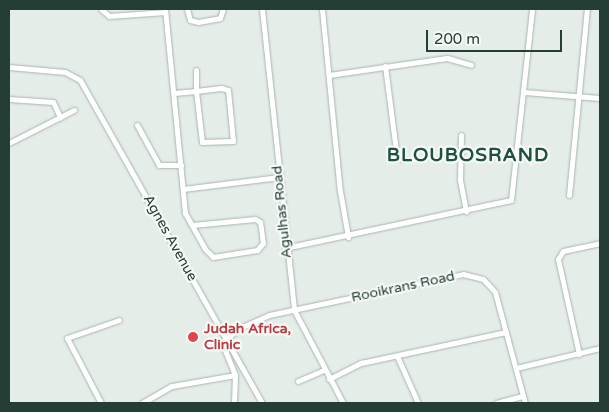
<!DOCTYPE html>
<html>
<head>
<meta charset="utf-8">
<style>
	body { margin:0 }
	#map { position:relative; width:609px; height:412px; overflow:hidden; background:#e5ede9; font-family:"Varela Round",sans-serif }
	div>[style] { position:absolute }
	.roads { filter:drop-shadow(0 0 1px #a8b5af) drop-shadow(0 0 1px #a8b5af) }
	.street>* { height:5px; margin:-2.5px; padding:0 2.5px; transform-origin:2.5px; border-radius:2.5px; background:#fff }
	.dots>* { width:14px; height:14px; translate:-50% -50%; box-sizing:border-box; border:2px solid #f5faf7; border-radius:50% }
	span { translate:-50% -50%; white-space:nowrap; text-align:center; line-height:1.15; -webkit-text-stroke:4.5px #f5faf7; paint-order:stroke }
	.street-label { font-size:14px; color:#253e35 }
	.health-label { font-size:14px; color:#be3a42; font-weight:700 }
	.left { translate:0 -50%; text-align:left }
	.district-label { font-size:19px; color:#215040; font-weight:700; letter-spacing:1px }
	.frame { position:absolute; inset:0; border:10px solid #253e35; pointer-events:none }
	.scale { position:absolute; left:426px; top:30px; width:136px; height:22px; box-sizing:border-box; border:2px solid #253e35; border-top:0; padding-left:6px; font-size:15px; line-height:18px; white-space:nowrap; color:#253e35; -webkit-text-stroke:4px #f5faf7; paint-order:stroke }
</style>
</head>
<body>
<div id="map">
	<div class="roads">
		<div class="street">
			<i style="left:101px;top:9px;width:11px;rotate:41deg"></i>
			<i style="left:109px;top:16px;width:56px;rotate:-4.1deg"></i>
			<i style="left:165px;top:9px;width:205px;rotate:84.4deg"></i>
			<i style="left:185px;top:213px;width:41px;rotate:60.9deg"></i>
			<i style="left:205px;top:249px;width:11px;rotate:45deg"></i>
			<i style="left:213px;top:257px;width:45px;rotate:-9deg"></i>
			<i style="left:257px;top:250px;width:9px;rotate:-49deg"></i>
			<i style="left:263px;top:243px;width:21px;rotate:-98deg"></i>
			<i style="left:260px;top:222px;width:6px;rotate:-149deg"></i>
			<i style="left:255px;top:219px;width:63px;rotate:174.6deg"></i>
			<i style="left:187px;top:9px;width:11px;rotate:75deg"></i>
			<i style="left:190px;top:20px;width:8px;rotate:14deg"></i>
			<i style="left:198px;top:22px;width:22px;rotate:-10deg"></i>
			<i style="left:220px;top:18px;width:9px;rotate:-72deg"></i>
			<i style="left:262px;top:9px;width:303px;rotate:83.9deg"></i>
			<i style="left:294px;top:310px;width:105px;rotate:62.2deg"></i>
			<i style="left:322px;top:9px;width:183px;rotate:84.4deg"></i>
			<i style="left:340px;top:191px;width:47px;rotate:80.1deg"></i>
			<i style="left:385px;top:66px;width:86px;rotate:82.6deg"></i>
			<i style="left:396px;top:151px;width:10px;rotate:53deg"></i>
			<i style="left:9px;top:67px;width:56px;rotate:5.1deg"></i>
			<i style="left:65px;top:72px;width:17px;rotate:28deg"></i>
			<i style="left:80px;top:80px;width:371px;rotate:60.6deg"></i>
			<i style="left:329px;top:75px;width:119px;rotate:-8.2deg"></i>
			<i style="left:447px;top:58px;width:25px;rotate:16deg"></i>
			<i style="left:524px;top:92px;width:76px;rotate:4.5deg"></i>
			<i style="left:174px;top:93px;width:22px;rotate:-5deg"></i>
			<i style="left:196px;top:91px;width:25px;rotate:-7deg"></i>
			<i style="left:221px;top:88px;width:7px;rotate:16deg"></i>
			<i style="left:228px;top:90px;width:51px;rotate:84.4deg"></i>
			<i style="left:233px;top:141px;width:31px;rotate:178deg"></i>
			<i style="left:202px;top:142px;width:51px;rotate:-96.7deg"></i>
			<i style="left:196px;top:91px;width:21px;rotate:-90deg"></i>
			<i style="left:9px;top:99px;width:44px;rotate:3.9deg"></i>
			<i style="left:53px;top:102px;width:17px;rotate:65deg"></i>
			<i style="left:137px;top:125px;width:46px;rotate:61.2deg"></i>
			<i style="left:159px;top:165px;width:22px"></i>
			<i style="left:461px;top:135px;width:45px;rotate:91.3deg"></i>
			<i style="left:460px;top:180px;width:32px;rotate:79deg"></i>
			<i style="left:9px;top:143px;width:73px;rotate:-26.9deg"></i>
			<i style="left:183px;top:189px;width:97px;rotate:-7.1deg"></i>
			<i style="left:569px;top:195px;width:187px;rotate:-84.5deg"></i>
			<i style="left:285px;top:248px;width:231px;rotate:-12deg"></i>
			<i style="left:511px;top:200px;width:192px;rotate:-83.7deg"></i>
			<i style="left:579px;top:354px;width:97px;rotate:-102.5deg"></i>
			<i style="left:558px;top:259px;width:9px;rotate:-58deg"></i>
			<i style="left:563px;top:251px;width:38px;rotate:-12deg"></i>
			<i style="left:397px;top:356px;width:51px;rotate:65.9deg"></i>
			<i style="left:516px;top:368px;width:86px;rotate:-13.4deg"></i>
			<i style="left:329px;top:379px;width:36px;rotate:-27deg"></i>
			<i style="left:361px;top:363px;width:148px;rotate:-12.1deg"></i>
			<i style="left:298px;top:381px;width:28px;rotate:-23deg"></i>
			<i style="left:101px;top:403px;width:73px;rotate:-117.6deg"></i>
			<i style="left:67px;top:338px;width:55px;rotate:-19.1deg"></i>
			<i style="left:142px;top:403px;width:34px;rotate:-30deg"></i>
			<i style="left:172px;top:386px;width:64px;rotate:-9.9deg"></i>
			<i style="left:234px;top:403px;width:28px;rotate:-88deg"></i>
			<i style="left:235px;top:375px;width:35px;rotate:-112deg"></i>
			<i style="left:222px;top:342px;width:23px;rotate:-38deg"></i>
			<i style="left:240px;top:328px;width:32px;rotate:-24deg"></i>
			<i style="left:269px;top:315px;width:198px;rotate:-11.9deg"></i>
			<i style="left:463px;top:274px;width:21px;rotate:14deg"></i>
			<i style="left:483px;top:279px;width:18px;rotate:47deg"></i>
			<i style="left:495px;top:292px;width:115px;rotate:74.9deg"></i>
			<i style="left:496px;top:403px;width:28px;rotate:-15deg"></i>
		</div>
	</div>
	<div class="dots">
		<i style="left:193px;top:337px;background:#e0444e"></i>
	</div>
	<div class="street-label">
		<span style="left:282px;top:212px;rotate:-96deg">Agulhas Road</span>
		<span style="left:170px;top:238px;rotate:61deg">Agnes Avenue</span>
		<span style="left:403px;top:287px;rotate:-12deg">Rooikrans Road</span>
	</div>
	<div class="health-label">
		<span class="left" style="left:204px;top:337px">Judah Africa,<br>Clinic</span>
	</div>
	<div class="district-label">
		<span style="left:468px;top:156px">BLOUBOSRAND</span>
	</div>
	<div class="frame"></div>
	<div class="scale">200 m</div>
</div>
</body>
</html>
